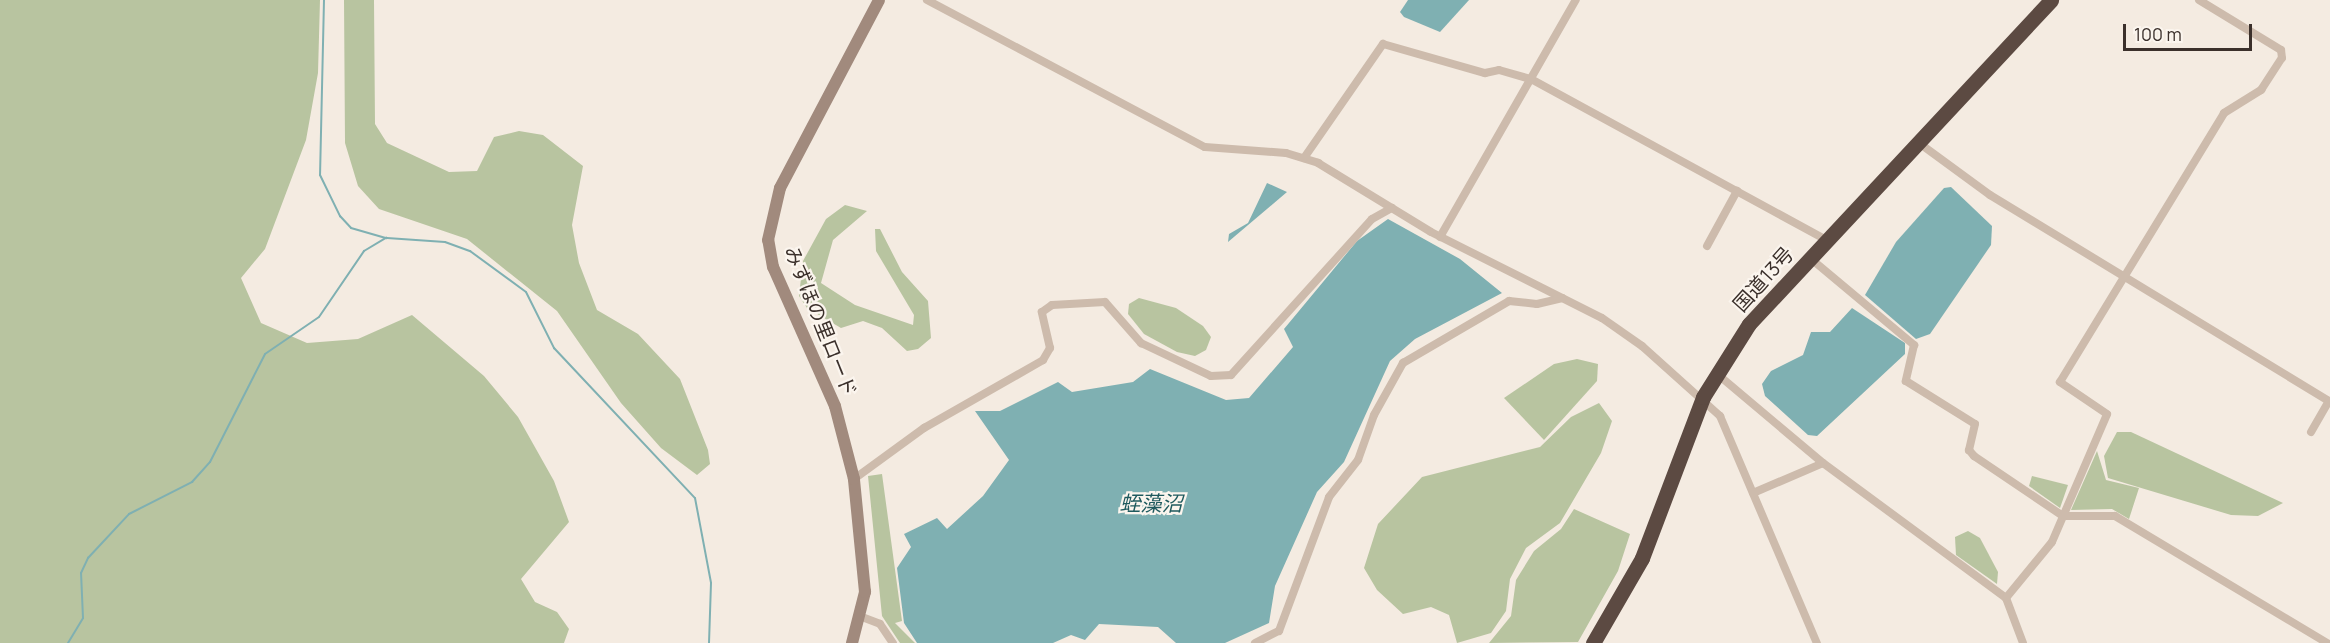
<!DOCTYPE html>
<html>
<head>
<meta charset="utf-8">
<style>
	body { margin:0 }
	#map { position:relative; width:2330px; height:643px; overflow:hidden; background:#f4ebe1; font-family:Manrope,"Noto Sans JP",sans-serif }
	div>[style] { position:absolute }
	.green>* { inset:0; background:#b8c4a0 }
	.water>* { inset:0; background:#7fb0b2 }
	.stream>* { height:2px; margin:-1px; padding:0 1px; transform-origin:1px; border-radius:1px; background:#7fb0b2 }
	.street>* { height:8px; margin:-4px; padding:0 4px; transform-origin:4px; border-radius:4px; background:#cdbbac }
	.secondary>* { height:12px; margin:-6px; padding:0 6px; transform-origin:6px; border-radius:6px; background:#a18a7d }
	.highway>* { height:15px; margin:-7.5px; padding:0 7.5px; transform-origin:7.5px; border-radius:7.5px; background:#5c4a42 }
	span { translate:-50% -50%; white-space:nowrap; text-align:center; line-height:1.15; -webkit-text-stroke:4.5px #fbf5ee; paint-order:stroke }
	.street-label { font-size:20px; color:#3b302b }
	.water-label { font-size:21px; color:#1f5a5e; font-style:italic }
	.scale { position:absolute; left:2123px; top:24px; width:129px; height:27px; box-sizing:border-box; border:3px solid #3b302b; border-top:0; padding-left:8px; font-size:18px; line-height:21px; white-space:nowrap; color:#3b302b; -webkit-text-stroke:4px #fbf5ee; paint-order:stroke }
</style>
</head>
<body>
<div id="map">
	<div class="green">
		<i style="clip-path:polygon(0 0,320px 0,318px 73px,306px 140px,265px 249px,241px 278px,261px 323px,307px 343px,358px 339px,412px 315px,484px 376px,518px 417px,554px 481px,569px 522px,521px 579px,535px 602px,557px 612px,569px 629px,564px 643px,0 643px)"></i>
		<i style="clip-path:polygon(344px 0,374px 0,375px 124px,387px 143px,449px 172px,477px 171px,494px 137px,519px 131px,543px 135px,583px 166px,572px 225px,579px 263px,597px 310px,638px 334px,680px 379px,708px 450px,710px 464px,697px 475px,661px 448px,621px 403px,557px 311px,467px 239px,379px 209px,358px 186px,345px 143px)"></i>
		<i style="clip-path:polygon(845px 205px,867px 211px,833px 240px,821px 283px,855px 305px,913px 325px,914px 315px,876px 251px,875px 229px,880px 229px,902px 272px,928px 301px,931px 338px,918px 349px,907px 351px,882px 328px,863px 321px,841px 328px,807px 308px,799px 296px,803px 261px,826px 219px)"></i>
		<i style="clip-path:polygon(1139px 298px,1176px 308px,1203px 326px,1211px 337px,1206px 350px,1195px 356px,1177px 352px,1144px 334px,1128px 314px,1129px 304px)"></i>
		<i style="clip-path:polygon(1577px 359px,1598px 364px,1597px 381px,1544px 440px,1504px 398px,1554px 364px)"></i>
		<i style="clip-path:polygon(1599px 403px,1612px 421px,1601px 453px,1560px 523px,1526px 548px,1510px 579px,1506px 611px,1491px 633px,1457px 643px,1449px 615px,1431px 607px,1403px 614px,1377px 590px,1364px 568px,1378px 524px,1422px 477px,1540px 447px,1571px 417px)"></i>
		<i style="clip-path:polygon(2117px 432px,2131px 432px,2283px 503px,2258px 516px,2231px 515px,2108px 478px,2104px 456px)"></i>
		<i style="clip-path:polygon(2097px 451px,2106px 480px,2139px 488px,2129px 519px,2112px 509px,2071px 510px)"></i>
		<i style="clip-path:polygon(882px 474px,902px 621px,895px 623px,915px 643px,900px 643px,882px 616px,868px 476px)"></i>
		<i style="clip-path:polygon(2032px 476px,2068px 485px,2060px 508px,2029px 486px)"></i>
		<i style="clip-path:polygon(1574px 509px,1630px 534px,1618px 571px,1578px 642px,1489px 643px,1511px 616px,1516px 580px,1534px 551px,1561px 529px)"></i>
		<i style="clip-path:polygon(1968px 531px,1980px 538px,1998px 572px,1997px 584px,1956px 555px,1955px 537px)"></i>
	</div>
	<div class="water">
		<i style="clip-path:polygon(1408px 0,1469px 0,1440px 32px,1404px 17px,1400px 12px)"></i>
		<i style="clip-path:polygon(1267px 183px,1287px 192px,1228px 242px,1229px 234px,1248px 223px)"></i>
		<i style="clip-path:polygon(1951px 187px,1992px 226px,1991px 245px,1930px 334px,1916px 339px,1865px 295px,1896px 242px,1944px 188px)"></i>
		<i style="clip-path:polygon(1388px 219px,1460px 259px,1502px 293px,1415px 339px,1390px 361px,1344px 462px,1317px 492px,1275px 586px,1269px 623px,1225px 643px,1176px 643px,1158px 627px,1099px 624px,1085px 640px,1071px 635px,1053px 643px,917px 643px,904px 623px,897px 568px,911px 547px,904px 534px,937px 518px,947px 529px,983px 496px,1009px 460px,975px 411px,1000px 411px,1058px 382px,1072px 392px,1133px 382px,1150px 369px,1226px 400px,1249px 398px,1293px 347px,1284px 329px,1357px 241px)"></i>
		<i style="clip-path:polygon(1852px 308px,1905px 343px,1905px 354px,1817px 436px,1808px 435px,1765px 396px,1762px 384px,1771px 371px,1803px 355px,1811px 332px,1830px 332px)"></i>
	</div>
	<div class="stream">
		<i style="left:324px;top:0;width:175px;rotate:91.3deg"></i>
		<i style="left:320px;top:175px;width:46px;rotate:64deg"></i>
		<i style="left:340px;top:216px;width:16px;rotate:47deg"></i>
		<i style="left:351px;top:228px;width:37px;rotate:16deg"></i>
		<i style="left:387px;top:238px;width:58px;rotate:3.9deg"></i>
		<i style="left:445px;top:242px;width:27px;rotate:20deg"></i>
		<i style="left:470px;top:251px;width:69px;rotate:36.2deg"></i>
		<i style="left:526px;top:292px;width:63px;rotate:63.4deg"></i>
		<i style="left:554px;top:348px;width:206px;rotate:46.8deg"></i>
		<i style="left:695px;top:498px;width:86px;rotate:79.3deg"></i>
		<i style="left:711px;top:583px;width:60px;rotate:91.9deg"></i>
		<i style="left:68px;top:643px;width:29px;rotate:-59deg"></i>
		<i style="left:83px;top:618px;width:45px;rotate:-92.5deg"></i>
		<i style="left:81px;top:573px;width:17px;rotate:-65deg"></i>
		<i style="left:88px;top:558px;width:60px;rotate:-47deg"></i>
		<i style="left:129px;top:514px;width:71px;rotate:-26.9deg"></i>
		<i style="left:192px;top:482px;width:27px;rotate:-48deg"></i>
		<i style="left:210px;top:462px;width:121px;rotate:-63deg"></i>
		<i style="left:265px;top:354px;width:65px;rotate:-34.4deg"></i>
		<i style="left:319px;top:317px;width:80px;rotate:-55.7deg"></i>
		<i style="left:364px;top:251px;width:26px;rotate:-31deg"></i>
	</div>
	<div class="street">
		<i style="left:927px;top:0;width:314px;rotate:27.9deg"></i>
		<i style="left:1205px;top:147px;width:81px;rotate:4.2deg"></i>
		<i style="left:1286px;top:153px;width:34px;rotate:17deg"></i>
		<i style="left:1318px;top:163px;width:132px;rotate:31.4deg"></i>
		<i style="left:1431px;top:232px;width:191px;rotate:26.7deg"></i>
		<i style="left:1602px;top:318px;width:49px;rotate:35deg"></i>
		<i style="left:1642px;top:346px;width:105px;rotate:41.9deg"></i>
		<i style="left:1720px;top:416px;width:247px;rotate:66.9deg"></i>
		<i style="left:1919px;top:143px;width:88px;rotate:36.2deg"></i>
		<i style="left:1990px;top:195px;width:398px;rotate:31.3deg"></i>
		<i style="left:1304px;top:158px;width:139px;rotate:-55.3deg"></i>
		<i style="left:1383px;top:44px;width:106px;rotate:15.9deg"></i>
		<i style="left:1485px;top:73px;width:14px;rotate:-12deg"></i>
		<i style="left:1499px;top:70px;width:33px;rotate:16deg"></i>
		<i style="left:1531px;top:79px;width:336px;rotate:28.6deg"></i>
		<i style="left:1440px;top:237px;width:273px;rotate:-60.2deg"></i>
		<i style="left:1707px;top:246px;width:63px;rotate:-61.4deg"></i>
		<i style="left:1810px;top:258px;width:136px;rotate:39.9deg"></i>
		<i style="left:1914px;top:345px;width:37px;rotate:103deg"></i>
		<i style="left:1906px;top:381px;width:81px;rotate:31.9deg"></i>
		<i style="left:1975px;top:424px;width:27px;rotate:103deg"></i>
		<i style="left:1969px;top:450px;width:8px;rotate:50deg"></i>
		<i style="left:1974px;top:456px;width:107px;rotate:34deg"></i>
		<i style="left:2063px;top:516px;width:52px"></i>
		<i style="left:2115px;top:516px;width:247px;rotate:30.9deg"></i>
		<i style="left:1716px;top:373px;width:140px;rotate:40.1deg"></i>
		<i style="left:1823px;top:463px;width:227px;rotate:36.4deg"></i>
		<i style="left:2006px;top:598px;width:48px;rotate:69.3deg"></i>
		<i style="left:2311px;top:432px;width:36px;rotate:-60deg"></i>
		<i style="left:854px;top:479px;width:87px;rotate:-36.1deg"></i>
		<i style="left:924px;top:428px;width:137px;rotate:-29.7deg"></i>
		<i style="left:1043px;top:360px;width:14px;rotate:-60deg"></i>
		<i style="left:1050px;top:348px;width:37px;rotate:-103deg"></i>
		<i style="left:1042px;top:312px;width:12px;rotate:-35deg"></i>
		<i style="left:1052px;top:305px;width:53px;rotate:-3.2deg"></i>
		<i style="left:1105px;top:302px;width:55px;rotate:48.7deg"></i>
		<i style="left:1141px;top:343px;width:77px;rotate:25.2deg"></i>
		<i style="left:1211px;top:376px;width:20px;rotate:-3deg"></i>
		<i style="left:1231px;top:375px;width:210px;rotate:-47.9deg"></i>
		<i style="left:1372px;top:219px;width:23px;rotate:-29deg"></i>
		<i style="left:1753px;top:493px;width:76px;rotate:-23.2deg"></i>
		<i style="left:2006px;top:598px;width:72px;rotate:-50.6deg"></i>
		<i style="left:2052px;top:542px;width:139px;rotate:-66.7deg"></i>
		<i style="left:2107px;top:414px;width:57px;rotate:-145.8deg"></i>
		<i style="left:2060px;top:382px;width:315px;rotate:-58.6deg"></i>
		<i style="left:2224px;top:113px;width:44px;rotate:-31.9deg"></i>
		<i style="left:2261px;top:90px;width:38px;rotate:-57deg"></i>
		<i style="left:2282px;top:58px;width:8px;rotate:-97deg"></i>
		<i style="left:2281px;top:50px;width:96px;rotate:-148.6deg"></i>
		<i style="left:862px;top:617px;width:19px;rotate:21deg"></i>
		<i style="left:880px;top:624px;width:23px;rotate:56deg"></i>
		<i style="left:1255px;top:643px;width:27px;rotate:-27deg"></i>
		<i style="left:1279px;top:631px;width:143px;rotate:-69.5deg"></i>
		<i style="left:1329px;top:497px;width:47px;rotate:-51.9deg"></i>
		<i style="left:1358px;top:460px;width:48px;rotate:-70.4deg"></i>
		<i style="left:1374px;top:415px;width:60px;rotate:-60.9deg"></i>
		<i style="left:1403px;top:363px;width:123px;rotate:-30.3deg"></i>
		<i style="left:1509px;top:301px;width:28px;rotate:6deg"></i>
		<i style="left:1537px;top:304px;width:26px;rotate:-13deg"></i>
	</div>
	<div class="secondary">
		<i style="left:852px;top:643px;width:53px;rotate:-75.7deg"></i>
		<i style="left:865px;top:592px;width:114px;rotate:-95.6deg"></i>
		<i style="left:854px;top:479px;width:75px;rotate:-104.6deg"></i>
		<i style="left:835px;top:406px;width:152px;rotate:-114deg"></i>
		<i style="left:773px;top:267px;width:27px;rotate:-100deg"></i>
		<i style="left:768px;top:240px;width:53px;rotate:-77deg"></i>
		<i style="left:780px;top:188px;width:212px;rotate:-62.2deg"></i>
	</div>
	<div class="highway">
		<i style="left:1593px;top:643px;width:98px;rotate:-60deg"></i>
		<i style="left:1642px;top:558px;width:172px;rotate:-69.2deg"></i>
		<i style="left:1703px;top:397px;width:86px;rotate:-57.8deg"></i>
		<i style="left:1749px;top:324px;width:443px;rotate:-47deg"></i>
	</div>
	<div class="street-label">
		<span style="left:1763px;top:279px;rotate:-48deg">国道13号</span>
		<span style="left:821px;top:321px;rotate:68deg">みずほの里ロード</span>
	</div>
	<div class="water-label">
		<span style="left:1151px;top:503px">蛭藻沼</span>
	</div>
	<div class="scale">100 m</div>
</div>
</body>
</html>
